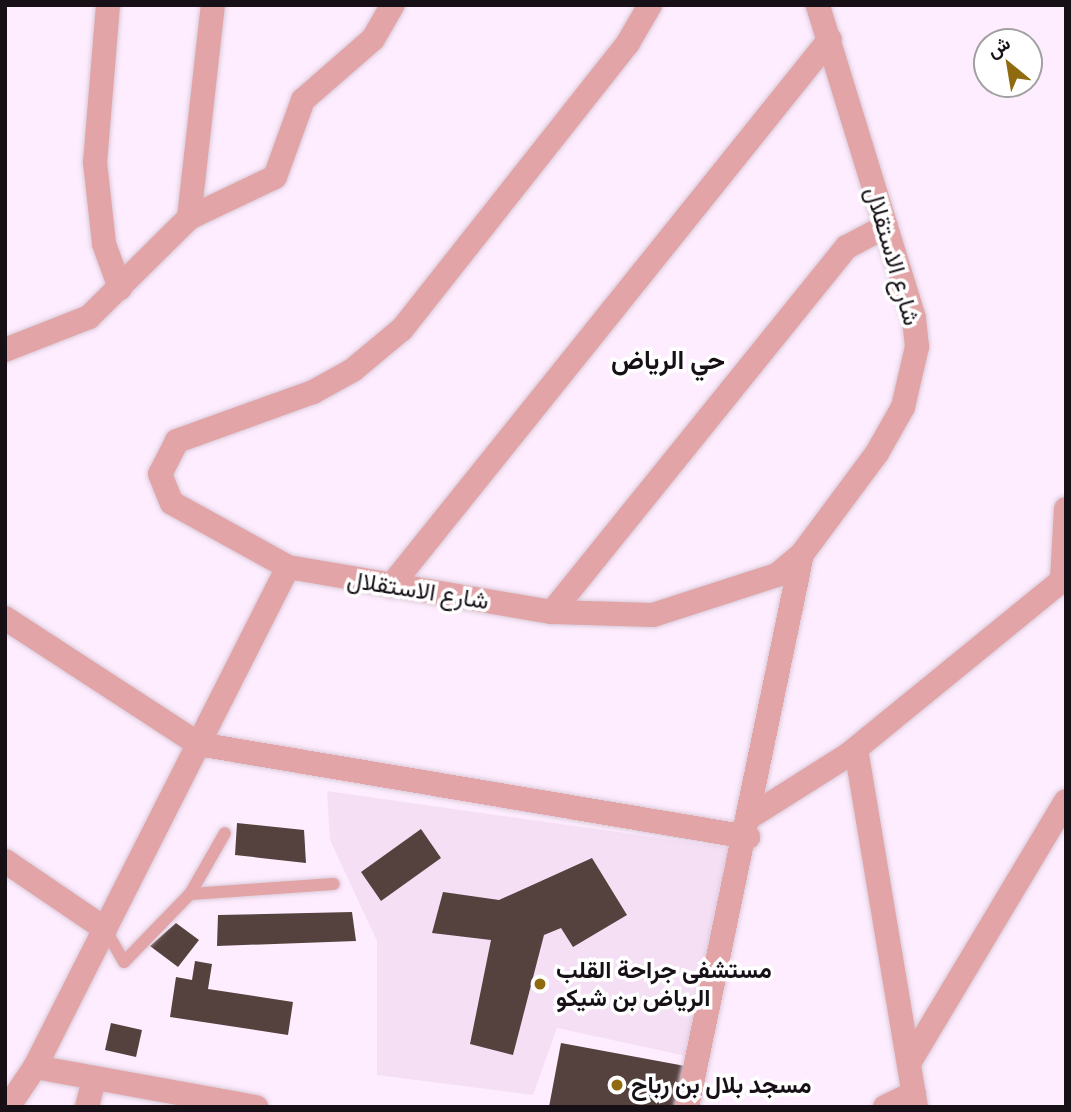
<!DOCTYPE html>
<html>
<head>
<meta charset="utf-8">
<style>
	body { margin:0 }
	#map { position:relative; width:1071px; height:1112px; overflow:hidden; background:#feedfe; font-family:"Archivo Narrow",Vazirmatn,sans-serif }
	div>[style] { position:absolute }
	.built>* { inset:0; background:#f5dff5 }
	.building>* { inset:0; background:#55413e }
	.roads { filter:drop-shadow(0 0 2px #d9cad9) drop-shadow(0 0 2px #d9cad9) }
	.lane>* { height:12px; margin:-6px; padding:0 6px; transform-origin:6px; border-radius:6px; background:#e2a4a7 }
	.street>* { height:24px; margin:-12px; padding:0 12px; transform-origin:12px; border-radius:12px; background:#e2a4a7 }
	.dots>* { width:19px; height:19px; translate:-50% -50%; box-sizing:border-box; border:4px solid #fff; border-radius:50% }
	span { translate:-50% -50%; white-space:nowrap; text-align:center; line-height:1.15; -webkit-text-stroke:7px #fff; paint-order:stroke }
	.street-label { font-size:24px; color:#171117 }
	.poi-label { font-size:24px; color:#171117; font-weight:700 }
	.left { translate:0 -50%; text-align:left }
	.neighbourhood-label { font-size:26px; color:#171117; font-weight:700 }
	.frame { position:absolute; inset:0; border:7px solid #171117; pointer-events:none }
	.north { position:absolute; left:973px; top:28px; width:70px; height:70px; box-sizing:border-box; background:#fff; border:2px solid #a2a0a2; border-radius:50%; rotate:330deg; font-size:19px; font-weight:700; line-height:28px; text-align:center; color:#171117 }
	.north::after { content:''; display:block; margin:auto; width:24px; height:32px; background:#8f6a0e; clip-path:polygon(50% 0,100% 100%,50% 72%,0 100%) }
</style>
</head>
<body>
<div id="map">
	<div class="built">
		<i style="clip-path:polygon(327px 791px,737px 849px,686px 1056px,557px 1028px,533px 1095px,377px 1075px,377px 941px,330px 840px)"></i>
	</div>
	<div class="building">
		<i style="clip-path:polygon(237px 823px,304px 830px,306px 863px,235px 855px)"></i>
		<i style="clip-path:polygon(421px 829px,441px 858px,381px 901px,361px 872px)"></i>
		<i style="clip-path:polygon(592px 858px,627px 915px,573px 947px,561px 928px,544px 935px,513px 1055px,470px 1044px,491px 940px,432px 933px,443px 892px,499px 900px)"></i>
		<i style="clip-path:polygon(352px 912px,356px 941px,217px 946px,218px 915px)"></i>
		<i style="clip-path:polygon(176px 923px,199px 940px,178px 967px,150px 946px)"></i>
		<i style="clip-path:polygon(195px 961px,212px 964px,208px 989px,293px 1002px,288px 1035px,170px 1017px,176px 977px,192px 980px)"></i>
		<i style="clip-path:polygon(111px 1023px,142px 1030px,136px 1057px,105px 1050px)"></i>
		<i style="clip-path:polygon(561px 1043px,685px 1066px,677px 1107px,549px 1107px)"></i>
	</div>
	<div class="roads">
		<div class="lane">
			<i style="left:190px;top:894px;width:70px;rotate:-60.2deg"></i>
			<i style="left:105px;top:929px;width:38px;rotate:60deg"></i>
			<i style="left:124px;top:962px;width:95px;rotate:-45.9deg"></i>
			<i style="left:190px;top:894px;width:144px;rotate:-4deg"></i>
		</div>
		<div class="street">
			<i style="left:108px;top:5px;width:158px;rotate:94.7deg"></i>
			<i style="left:95px;top:162px;width:82px;rotate:83.7deg"></i>
			<i style="left:104px;top:244px;width:47px;rotate:70deg"></i>
			<i style="left:650px;top:5px;width:44px;rotate:120.1deg"></i>
			<i style="left:628px;top:43px;width:365px;rotate:128.3deg"></i>
			<i style="left:402px;top:329px;width:64px;rotate:140.1deg"></i>
			<i style="left:353px;top:370px;width:46px;rotate:151.2deg"></i>
			<i style="left:313px;top:392px;width:145px;rotate:160.2deg"></i>
			<i style="left:177px;top:441px;width:37px;rotate:117deg"></i>
			<i style="left:160px;top:474px;width:31px;rotate:68deg"></i>
			<i style="left:172px;top:503px;width:132px;rotate:28.9deg"></i>
			<i style="left:288px;top:567px;width:268px;rotate:9.7deg"></i>
			<i style="left:552px;top:612px;width:101px;rotate:1.7deg"></i>
			<i style="left:653px;top:615px;width:130px;rotate:-17.9deg"></i>
			<i style="left:777px;top:575px;width:33px;rotate:-40deg"></i>
			<i style="left:802px;top:554px;width:126px;rotate:-53.4deg"></i>
			<i style="left:877px;top:453px;width:53px;rotate:-60.5deg"></i>
			<i style="left:903px;top:407px;width:62px;rotate:-76.9deg"></i>
			<i style="left:917px;top:347px;width:29px;rotate:-96deg"></i>
			<i style="left:914px;top:318px;width:327px;rotate:-107.1deg"></i>
			<i style="left:189px;top:218px;width:214px;rotate:-83.6deg"></i>
			<i style="left:5px;top:350px;width:90px;rotate:-21.4deg"></i>
			<i style="left:89px;top:317px;width:141px;rotate:-44.7deg"></i>
			<i style="left:189px;top:218px;width:95px;rotate:-25.5deg"></i>
			<i style="left:275px;top:177px;width:82px;rotate:-70deg"></i>
			<i style="left:303px;top:100px;width:93px;rotate:-41.1deg"></i>
			<i style="left:373px;top:39px;width:39px;rotate:-60deg"></i>
			<i style="left:1062px;top:580px;width:71px;rotate:-86.8deg"></i>
			<i style="left:391px;top:586px;width:701px;rotate:-51.25deg"></i>
			<i style="left:552px;top:612px;width:469px;rotate:-51.1deg"></i>
			<i style="left:847px;top:247px;width:44px;rotate:-28.3deg"></i>
			<i style="left:5px;top:618px;width:230px;rotate:33.1deg"></i>
			<i style="left:198px;top:744px;width:558px;rotate:9.6deg"></i>
			<i style="left:856px;top:749px;width:363px;rotate:80.5deg"></i>
			<i style="left:753px;top:815px;width:112px;rotate:-32.3deg"></i>
			<i style="left:848px;top:755px;width:281px;rotate:-39.2deg"></i>
			<i style="left:5px;top:861px;width:121px;rotate:34.2deg"></i>
			<i style="left:909px;top:1063px;width:305px;rotate:-59.1deg"></i>
			<i style="left:35px;top:1067px;width:225px;rotate:10.3deg"></i>
			<i style="left:8px;top:1107px;width:48px;rotate:-56deg"></i>
			<i style="left:35px;top:1067px;width:560px;rotate:-63.16deg"></i>
			<i style="left:87px;top:1107px;width:30px;rotate:-76deg"></i>
			<i style="left:687px;top:1107px;width:565px;rotate:-78.25deg"></i>
			<i style="left:885px;top:1107px;width:32px;rotate:-26deg"></i>
		</div>
	</div>
	<div class="dots">
		<i style="left:540px;top:984px;background:#8f6a0e"></i>
		<i style="left:617px;top:1085px;background:#8f6a0e"></i>
	</div>
	<div class="street-label">
		<span style="left:893px;top:256px;rotate:74deg">شارع الاستقلال</span>
		<span style="left:418px;top:590px;rotate:9deg">شارع الاستقلال</span>
	</div>
	<div class="poi-label">
		<span class="left" style="left:556px;top:984px">مستشفى جراحة القلب<br>الرياض بن شيكو</span>
		<span class="left" style="left:631px;top:1085px">مسجد بلال بن رباح</span>
	</div>
	<div class="neighbourhood-label">
		<span style="left:668px;top:360px">حي الرياض</span>
	</div>
	<div class="frame"></div>
	<div class="north">ش</div>
</div>
</body>
</html>
